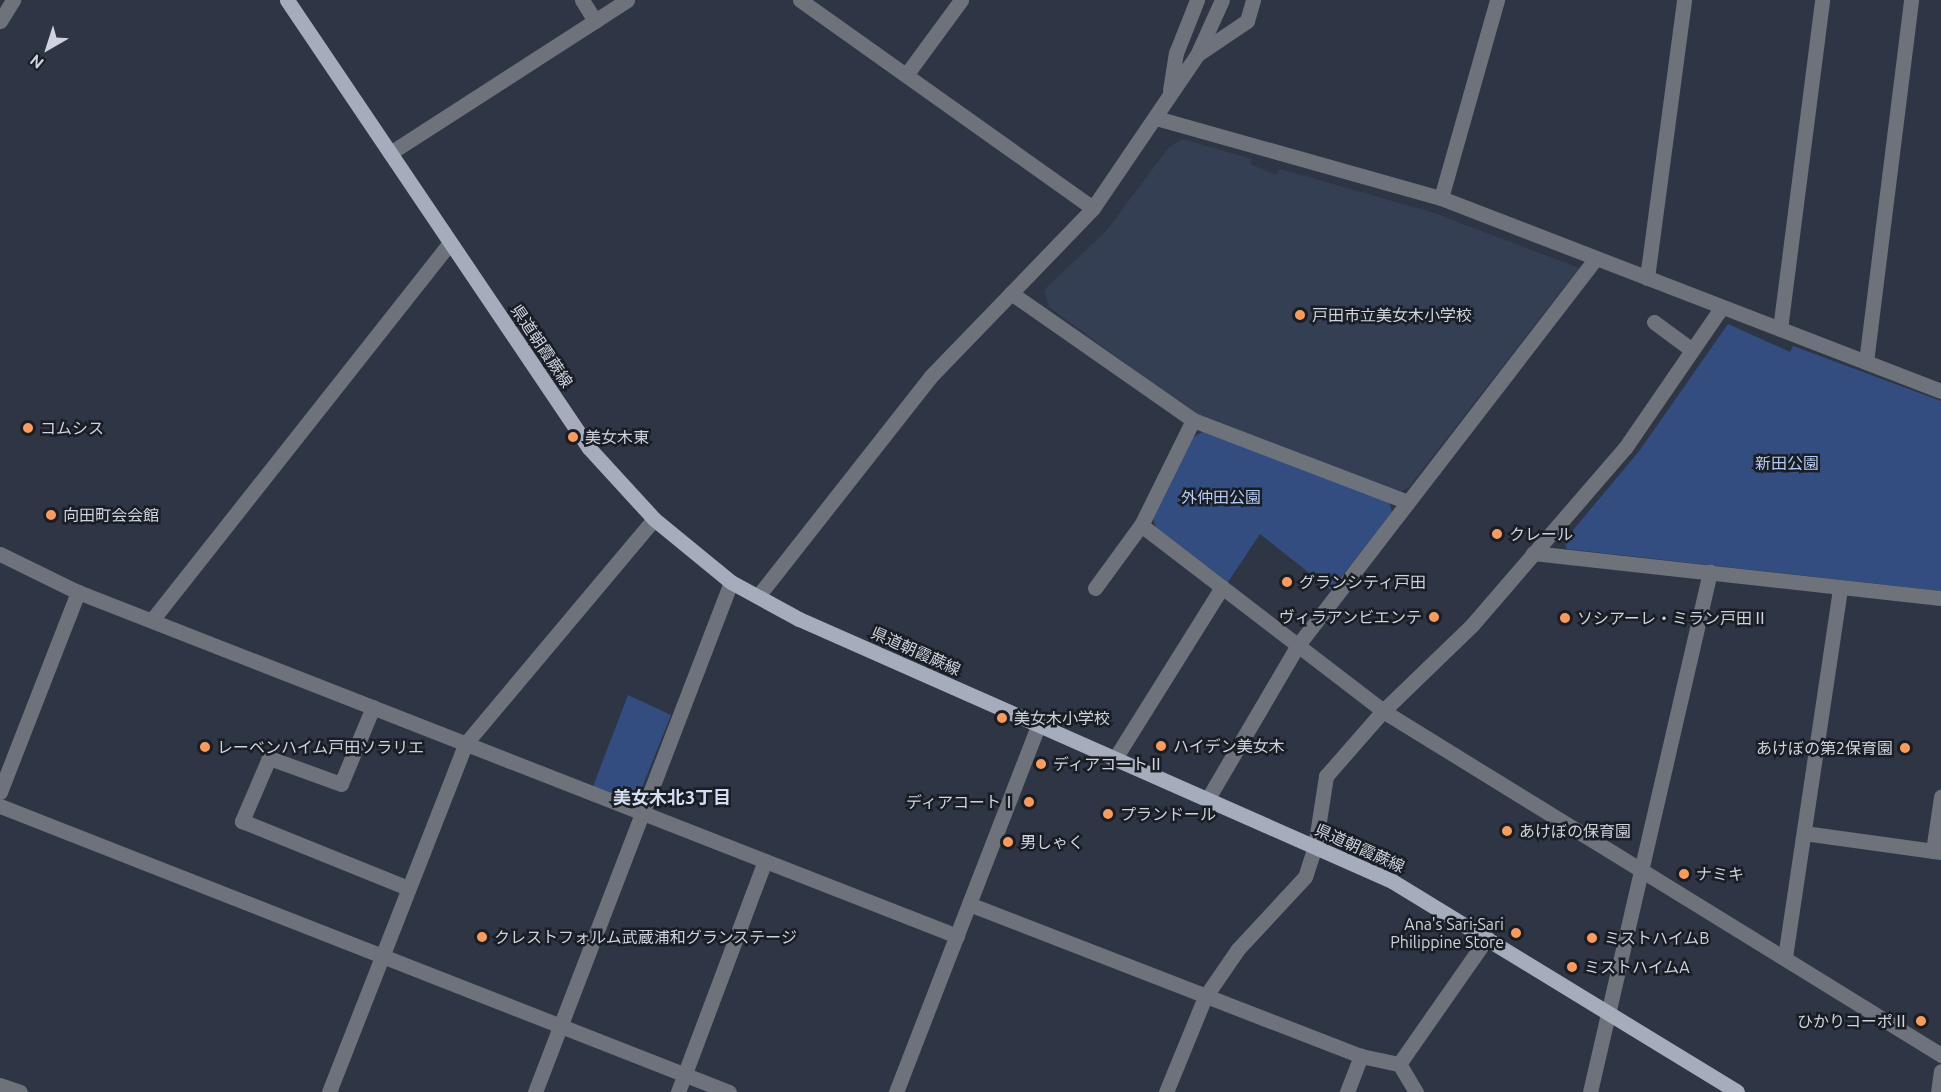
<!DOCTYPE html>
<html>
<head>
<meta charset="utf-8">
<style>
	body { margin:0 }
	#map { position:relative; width:1941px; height:1092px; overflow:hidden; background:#2e3545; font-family:Ubuntu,"Noto Sans JP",sans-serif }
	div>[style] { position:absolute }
	.built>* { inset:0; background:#343f54 }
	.green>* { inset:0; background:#344d80 }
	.minor>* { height:15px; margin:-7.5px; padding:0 7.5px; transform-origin:7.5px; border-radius:7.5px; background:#6e727a }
	.major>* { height:15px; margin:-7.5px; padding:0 7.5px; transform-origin:7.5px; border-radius:7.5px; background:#a5adbd }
	.dots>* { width:16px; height:16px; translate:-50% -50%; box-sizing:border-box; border:3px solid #191d24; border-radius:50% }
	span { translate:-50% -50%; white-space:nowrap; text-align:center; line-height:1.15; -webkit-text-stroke:5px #191d24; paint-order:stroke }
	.poi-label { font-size:16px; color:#ced3dd }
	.left { translate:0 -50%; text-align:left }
	.right { translate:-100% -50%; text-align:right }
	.street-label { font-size:16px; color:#ced3dd }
	.park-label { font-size:16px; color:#b6cbf3 }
	.neighbourhood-label { font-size:18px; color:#d4def2; font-weight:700 }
	.north { position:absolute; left:18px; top:18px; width:60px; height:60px; -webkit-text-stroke:4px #191d24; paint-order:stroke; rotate:219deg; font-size:16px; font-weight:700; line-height:24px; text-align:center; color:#ced3dd }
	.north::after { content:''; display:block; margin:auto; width:21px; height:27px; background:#ced3dd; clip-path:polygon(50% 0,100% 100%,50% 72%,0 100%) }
</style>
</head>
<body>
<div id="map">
	<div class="built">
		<i style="clip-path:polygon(1182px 139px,1252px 159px,1250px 164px,1276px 175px,1280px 169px,1434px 213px,1579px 268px,1408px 488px,1399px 492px,1193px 413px,1049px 307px,1044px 290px,1107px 230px,1169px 147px)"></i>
	</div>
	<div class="green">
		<i style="clip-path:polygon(1728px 324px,1790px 352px,1793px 346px,1941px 401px,1941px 591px,1567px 549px,1564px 541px,1640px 450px)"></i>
		<i style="clip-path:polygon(1203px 432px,1389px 502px,1392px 512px,1331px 590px,1260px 534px,1228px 582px,1156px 528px,1153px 518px,1193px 437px)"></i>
		<i style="clip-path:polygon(628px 695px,671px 715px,635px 805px,592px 789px)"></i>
	</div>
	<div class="minor">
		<i style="left:582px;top:0;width:25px;rotate:58deg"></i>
		<i style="left:800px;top:0;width:359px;rotate:35.4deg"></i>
		<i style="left:0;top:21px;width:25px;rotate:-58deg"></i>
		<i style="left:1198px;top:54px;width:59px;rotate:-34deg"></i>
		<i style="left:1247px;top:21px;width:22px;rotate:-74deg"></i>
		<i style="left:906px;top:75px;width:93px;rotate:-53.7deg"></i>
		<i style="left:1170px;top:90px;width:37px;rotate:-81deg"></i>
		<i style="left:1176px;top:53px;width:57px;rotate:-68.4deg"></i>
		<i style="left:1156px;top:118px;width:296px;rotate:15.7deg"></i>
		<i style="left:1441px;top:198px;width:536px;rotate:21.11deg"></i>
		<i style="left:390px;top:153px;width:282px;rotate:-32.8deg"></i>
		<i style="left:1441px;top:198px;width:206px;rotate:-74.2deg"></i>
		<i style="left:1647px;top:278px;width:280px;rotate:-82.4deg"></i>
		<i style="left:1011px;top:293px;width:222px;rotate:34.9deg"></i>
		<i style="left:1193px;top:420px;width:230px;rotate:20.9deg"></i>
		<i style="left:1654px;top:322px;width:47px;rotate:36.4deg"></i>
		<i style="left:1780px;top:329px;width:332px;rotate:-82.7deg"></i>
		<i style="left:1866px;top:362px;width:365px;rotate:-82.9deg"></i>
		<i style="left:1193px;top:420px;width:117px;rotate:116.3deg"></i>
		<i style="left:1141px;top:525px;width:305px;rotate:37.5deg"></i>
		<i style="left:1383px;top:711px;width:656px;rotate:31.65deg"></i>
		<i style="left:1533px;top:553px;width:410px;rotate:6.3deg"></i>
		<i style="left:0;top:554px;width:87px;rotate:26deg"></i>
		<i style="left:78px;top:592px;width:944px;rotate:21.37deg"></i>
		<i style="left:1095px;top:588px;width:78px;rotate:-53.9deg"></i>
		<i style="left:758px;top:596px;width:280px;rotate:-51.8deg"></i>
		<i style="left:931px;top:376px;width:233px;rotate:-46deg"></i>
		<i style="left:1093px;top:208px;width:185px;rotate:-55.8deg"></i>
		<i style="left:1197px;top:55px;width:60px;rotate:-65.6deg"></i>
		<i style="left:152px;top:620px;width:481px;rotate:-51.7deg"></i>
		<i style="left:373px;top:707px;width:83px;rotate:112.6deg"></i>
		<i style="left:341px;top:784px;width:77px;rotate:-160.1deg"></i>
		<i style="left:269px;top:758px;width:69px;rotate:113.2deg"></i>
		<i style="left:242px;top:821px;width:179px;rotate:22deg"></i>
		<i style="left:1114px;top:760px;width:204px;rotate:-58deg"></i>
		<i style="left:0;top:792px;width:215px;rotate:-68.7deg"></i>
		<i style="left:1207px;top:800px;width:180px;rotate:-59.6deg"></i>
		<i style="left:1298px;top:645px;width:488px;rotate:-52.4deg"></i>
		<i style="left:0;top:806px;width:783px;rotate:21.42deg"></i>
		<i style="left:1804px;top:833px;width:138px;rotate:7.9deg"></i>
		<i style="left:1933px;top:851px;width:55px;rotate:-81.6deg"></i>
		<i style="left:969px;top:904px;width:420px;rotate:21.2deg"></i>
		<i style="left:1361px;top:1056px;width:39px;rotate:12deg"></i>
		<i style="left:1785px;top:957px;width:374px;rotate:-81.5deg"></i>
		<i style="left:0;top:1085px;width:21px;rotate:19deg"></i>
		<i style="left:329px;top:1092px;width:375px;rotate:-68.6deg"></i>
		<i style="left:466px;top:743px;width:292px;rotate:-50deg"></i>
		<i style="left:535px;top:1092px;width:546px;rotate:-68.98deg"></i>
		<i style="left:678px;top:1092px;width:247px;rotate:-69.4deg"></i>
		<i style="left:896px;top:1092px;width:394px;rotate:-68.8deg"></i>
		<i style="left:1166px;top:1092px;width:103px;rotate:-67.7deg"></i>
		<i style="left:1205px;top:997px;width:58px;rotate:-55.5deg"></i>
		<i style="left:1238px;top:949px;width:98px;rotate:-47.1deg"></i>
		<i style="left:1305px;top:877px;width:32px;rotate:-72deg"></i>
		<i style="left:1315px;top:847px;width:72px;rotate:-81.2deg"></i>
		<i style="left:1326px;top:776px;width:86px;rotate:-48.8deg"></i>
		<i style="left:1383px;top:711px;width:124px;rotate:-44deg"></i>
		<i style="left:1472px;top:625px;width:234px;rotate:-49.2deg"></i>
		<i style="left:1625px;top:448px;width:171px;rotate:-55.5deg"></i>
		<i style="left:1347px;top:1092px;width:39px;rotate:-69deg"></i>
		<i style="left:1416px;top:1092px;width:33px;rotate:-121deg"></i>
		<i style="left:1399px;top:1064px;width:154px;rotate:-55.1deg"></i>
		<i style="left:1590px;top:1092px;width:534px;rotate:-77.01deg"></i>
		<i style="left:1938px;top:1092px;width:21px;rotate:-82deg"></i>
	</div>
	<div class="major">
		<i style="left:287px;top:0;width:540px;rotate:56.02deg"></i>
		<i style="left:589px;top:448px;width:96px;rotate:47.5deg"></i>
		<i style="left:654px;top:519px;width:99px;rotate:39.3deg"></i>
		<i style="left:731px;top:582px;width:77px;rotate:28.6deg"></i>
		<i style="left:799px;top:619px;width:648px;rotate:23.84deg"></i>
		<i style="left:1392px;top:881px;width:404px;rotate:31.4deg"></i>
	</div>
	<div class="dots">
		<i style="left:1300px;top:315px;background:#fe9b58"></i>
		<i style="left:28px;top:428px;background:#fe9b58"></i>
		<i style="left:573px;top:437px;background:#fe9b58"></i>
		<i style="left:51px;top:515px;background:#fe9b58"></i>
		<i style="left:1497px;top:534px;background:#fe9b58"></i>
		<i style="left:1287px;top:582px;background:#fe9b58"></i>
		<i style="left:1434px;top:617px;background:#fe9b58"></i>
		<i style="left:1565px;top:618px;background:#fe9b58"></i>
		<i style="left:1002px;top:718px;background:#fe9b58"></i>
		<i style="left:1161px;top:746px;background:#fe9b58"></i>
		<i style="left:205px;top:747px;background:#fe9b58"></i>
		<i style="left:1905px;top:748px;background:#fe9b58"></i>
		<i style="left:1041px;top:764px;background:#fe9b58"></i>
		<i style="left:1029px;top:802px;background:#fe9b58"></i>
		<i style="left:1108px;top:814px;background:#fe9b58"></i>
		<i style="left:1507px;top:831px;background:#fe9b58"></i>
		<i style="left:1008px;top:842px;background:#fe9b58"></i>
		<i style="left:1684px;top:874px;background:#fe9b58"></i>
		<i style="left:1516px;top:933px;background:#fe9b58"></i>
		<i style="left:482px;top:937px;background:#fe9b58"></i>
		<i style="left:1592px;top:938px;background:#fe9b58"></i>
		<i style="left:1572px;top:967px;background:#fe9b58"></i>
		<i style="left:1921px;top:1021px;background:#fe9b58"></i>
	</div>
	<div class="poi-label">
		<span class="left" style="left:1312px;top:315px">戸田市立美女木小学校</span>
		<span class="left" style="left:40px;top:428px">コムシス</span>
		<span class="left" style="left:585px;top:437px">美女木東</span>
		<span class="left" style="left:63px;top:515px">向田町会会館</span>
		<span class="left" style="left:1509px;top:534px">クレール</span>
		<span class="left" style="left:1299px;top:582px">グランシティ戸田</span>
		<span class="right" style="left:1422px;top:617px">ヴィラアンビエンテ</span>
		<span class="left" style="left:1577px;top:618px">ソシアーレ・ミラン戸田Ⅱ</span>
		<span class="left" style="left:1014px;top:718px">美女木小学校</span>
		<span class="left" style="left:1173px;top:746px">ハイデン美女木</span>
		<span class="left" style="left:217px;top:747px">レーベンハイム戸田ソラリエ</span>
		<span class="right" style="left:1893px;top:748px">あけぼの第2保育園</span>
		<span class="left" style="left:1053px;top:764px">ディアコートⅡ</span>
		<span class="right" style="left:1017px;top:802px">ディアコートⅠ</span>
		<span class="left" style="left:1120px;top:814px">プランドール</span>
		<span class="left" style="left:1519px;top:831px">あけぼの保育園</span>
		<span class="left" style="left:1020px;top:842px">男しゃく</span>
		<span class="left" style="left:1696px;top:874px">ナミキ</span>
		<span class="right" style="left:1504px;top:933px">Ana's Sari-Sari<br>Philippine Store</span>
		<span class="left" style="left:494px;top:937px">クレストフォルム武蔵浦和グランステージ</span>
		<span class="left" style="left:1604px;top:938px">ミストハイムB</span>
		<span class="left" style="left:1584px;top:967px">ミストハイムA</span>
		<span class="right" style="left:1909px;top:1021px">ひかりコーポⅡ</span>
	</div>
	<div class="street-label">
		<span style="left:542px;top:346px;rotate:56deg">県道朝霞蕨線</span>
		<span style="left:916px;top:651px;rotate:24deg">県道朝霞蕨線</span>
		<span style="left:1360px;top:848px;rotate:24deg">県道朝霞蕨線</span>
	</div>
	<div class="park-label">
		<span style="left:1787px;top:463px">新田公園</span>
		<span style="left:1221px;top:497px">外仲田公園</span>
	</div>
	<div class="neighbourhood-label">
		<span style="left:672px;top:797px">美女木北3丁目</span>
	</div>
	<div class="north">N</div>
</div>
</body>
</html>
